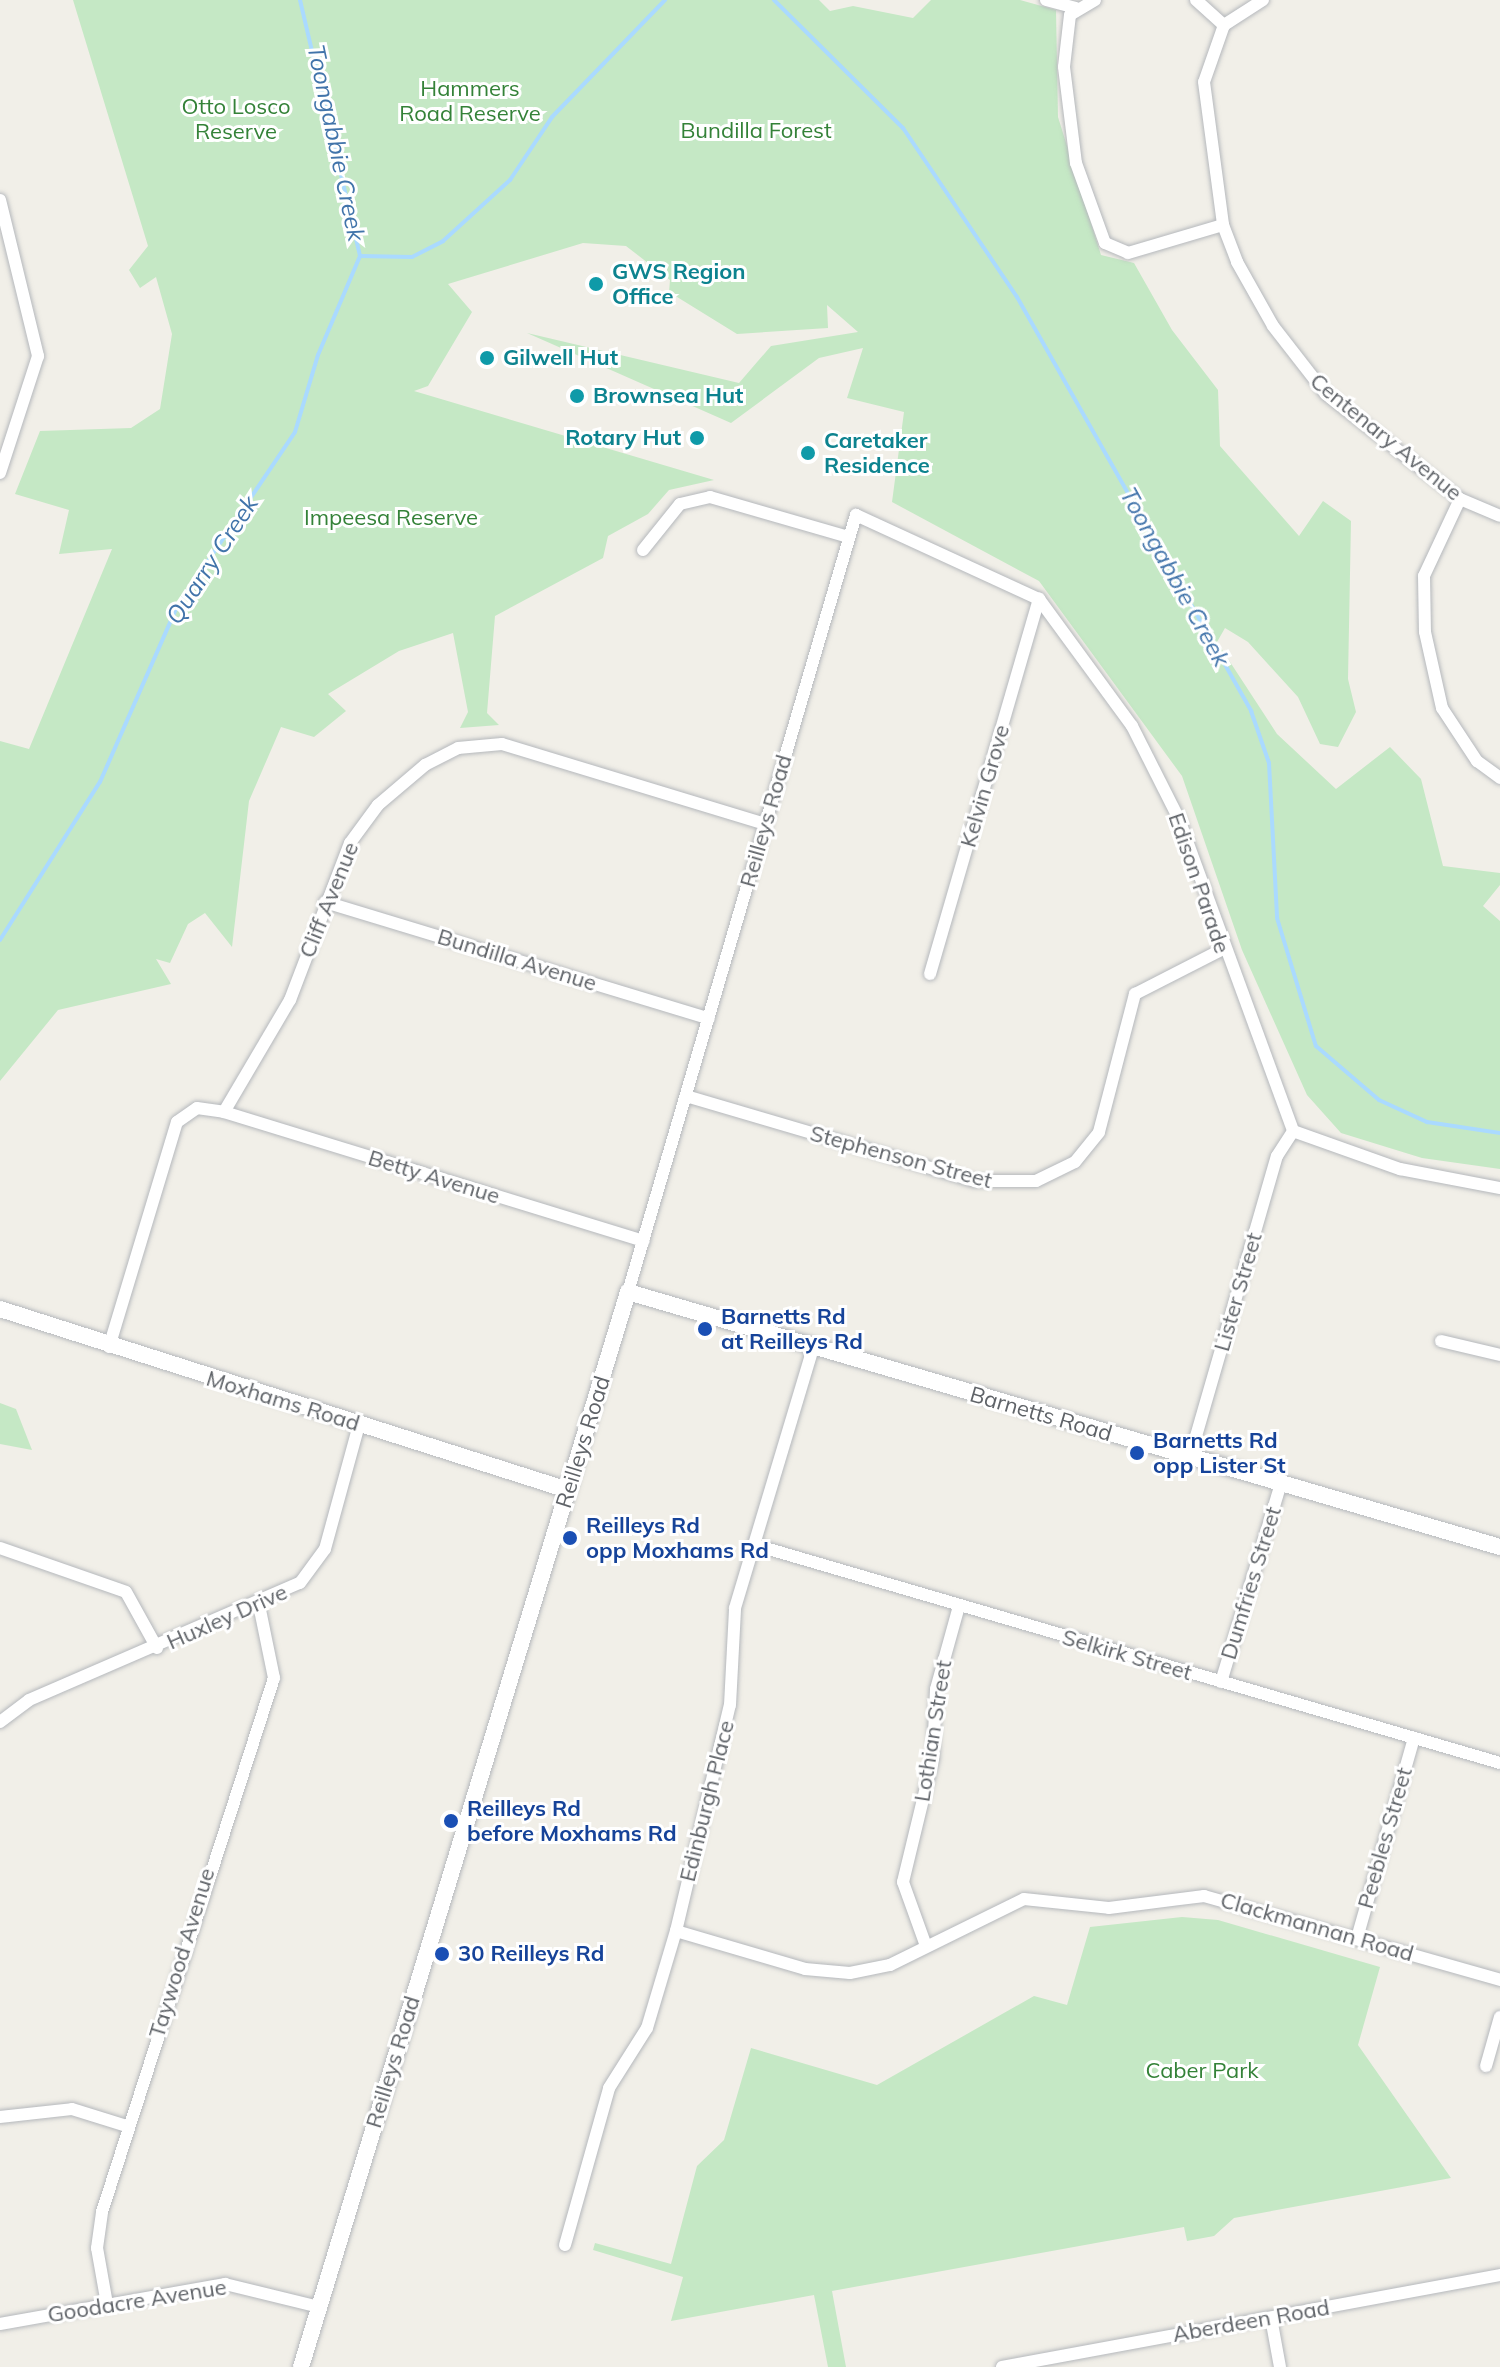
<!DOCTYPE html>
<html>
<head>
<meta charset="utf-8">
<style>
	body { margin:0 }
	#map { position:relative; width:1500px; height:2367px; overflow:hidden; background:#f1efe8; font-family:Mulish,sans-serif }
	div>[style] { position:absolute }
	.green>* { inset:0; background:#c5e8c5 }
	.stream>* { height:4px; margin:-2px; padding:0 2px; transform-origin:2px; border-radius:2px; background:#aadaff }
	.roads { filter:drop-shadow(0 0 2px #b5b8bc) drop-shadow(0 0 2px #b5b8bc) }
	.street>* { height:12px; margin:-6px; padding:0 6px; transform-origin:6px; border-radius:6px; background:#fff }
	.secondary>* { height:16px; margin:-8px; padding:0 8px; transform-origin:8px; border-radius:8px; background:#fff }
	.dots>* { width:22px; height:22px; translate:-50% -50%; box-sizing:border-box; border:4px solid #fff; border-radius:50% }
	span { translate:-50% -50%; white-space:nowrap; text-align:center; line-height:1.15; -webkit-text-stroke:6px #fff; paint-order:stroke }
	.park-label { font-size:22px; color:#348238 }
	.culture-label { font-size:22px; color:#0d838f; font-weight:700 }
	.left { translate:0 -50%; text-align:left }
	.right { translate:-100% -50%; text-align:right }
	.street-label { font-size:22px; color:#5f6368 }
	.transit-label { font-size:22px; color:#164399; font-weight:700 }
	.water-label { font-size:24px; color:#4174aa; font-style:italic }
</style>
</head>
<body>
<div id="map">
	<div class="green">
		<i style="clip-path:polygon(73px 0,819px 0,830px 11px,853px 6px,913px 18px,931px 0,1020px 0,1056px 10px,1058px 117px,1101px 255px,1134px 263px,1172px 330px,1218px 390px,1220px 446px,1299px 536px,1323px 501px,1351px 521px,1348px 679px,1356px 712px,1338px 747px,1320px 744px,1298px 697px,1248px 642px,1225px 628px,1217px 642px,1277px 734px,1336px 789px,1390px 747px,1421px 779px,1443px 866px,1500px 873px,1500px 885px,1483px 906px,1500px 921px,1500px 1169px,1422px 1158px,1341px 1133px,1307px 1095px,1242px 950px,1182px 776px,1039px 581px,892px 502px,904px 412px,847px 398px,863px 348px,819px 358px,731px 423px,527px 333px,739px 383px,771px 346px,858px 332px,827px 305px,828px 328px,737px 334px,669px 292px,670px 280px,626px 246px,583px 243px,448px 284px,472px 312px,428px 386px,414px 391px,714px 480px,669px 490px,648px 514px,608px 536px,603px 558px,495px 616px,487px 713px,499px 725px,460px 728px,468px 712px,453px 633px,399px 651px,328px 694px,346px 711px,314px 737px,281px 727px,249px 801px,232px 947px,205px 913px,188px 924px,170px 963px,156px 959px,171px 984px,58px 1010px,0 1081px,0 741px,29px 749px,112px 549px,59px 554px,69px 510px,15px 494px,40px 431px,131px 428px,160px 409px,172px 334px,156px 277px,140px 288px,129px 270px,148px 246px)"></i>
		<i style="clip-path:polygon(0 1403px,16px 1409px,32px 1450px,0 1444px)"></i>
		<i style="clip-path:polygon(1182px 1917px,1218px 1920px,1380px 1967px,1358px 2045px,1451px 2178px,1234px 2218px,1214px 2236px,1187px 2241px,1184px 2227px,832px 2291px,846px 2367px,828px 2367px,814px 2295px,671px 2321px,683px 2277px,593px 2250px,595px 2243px,671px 2264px,697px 2166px,724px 2140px,751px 2048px,877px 2085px,1034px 1996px,1067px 2005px,1090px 1927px)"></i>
	</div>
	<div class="stream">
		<i style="left:300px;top:0;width:263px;rotate:76.8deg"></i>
		<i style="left:774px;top:0;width:182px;rotate:44.8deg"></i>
		<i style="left:903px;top:128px;width:204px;rotate:56deg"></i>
		<i style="left:1017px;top:297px;width:476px;rotate:60.5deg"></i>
		<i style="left:1251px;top:711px;width:55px;rotate:70.9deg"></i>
		<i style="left:1269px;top:763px;width:155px;rotate:87deg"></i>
		<i style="left:1277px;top:918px;width:134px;rotate:73.1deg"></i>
		<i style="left:1316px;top:1046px;width:83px;rotate:40.6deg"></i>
		<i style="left:1379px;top:1100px;width:53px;rotate:24.6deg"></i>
		<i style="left:1427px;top:1122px;width:74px;rotate:8.6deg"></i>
		<i style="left:360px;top:256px;width:52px;rotate:1.1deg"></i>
		<i style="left:412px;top:257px;width:35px;rotate:-27deg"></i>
		<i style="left:443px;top:241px;width:91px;rotate:-42.3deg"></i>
		<i style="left:510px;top:180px;width:76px;rotate:-56.3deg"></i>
		<i style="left:552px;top:117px;width:163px;rotate:-46deg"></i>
		<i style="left:0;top:940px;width:187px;rotate:-57.7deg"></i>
		<i style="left:100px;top:782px;width:191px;rotate:-66.3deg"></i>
		<i style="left:177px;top:607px;width:211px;rotate:-56deg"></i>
		<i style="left:295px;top:432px;width:80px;rotate:-73.4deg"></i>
		<i style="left:318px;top:355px;width:108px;rotate:-67deg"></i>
	</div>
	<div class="roads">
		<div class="street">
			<i style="left:1046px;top:0;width:31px;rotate:15deg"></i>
			<i style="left:1095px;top:0;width:29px;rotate:149deg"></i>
			<i style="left:1070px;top:15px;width:52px;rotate:96.6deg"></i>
			<i style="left:1064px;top:67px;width:97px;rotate:82.9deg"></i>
			<i style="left:1076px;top:163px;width:85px;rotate:70.1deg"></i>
			<i style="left:1105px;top:243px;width:25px;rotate:23deg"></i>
			<i style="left:1128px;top:253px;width:99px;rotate:-16.4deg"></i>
			<i style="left:1196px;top:0;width:38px;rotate:42deg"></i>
			<i style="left:1263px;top:0;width:46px;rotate:147.3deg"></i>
			<i style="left:1224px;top:25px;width:60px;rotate:109.3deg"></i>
			<i style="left:1204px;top:82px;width:144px;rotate:82.4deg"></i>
			<i style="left:1223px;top:225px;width:40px;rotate:69deg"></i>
			<i style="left:1237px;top:262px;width:73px;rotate:60.6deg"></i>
			<i style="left:1273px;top:326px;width:86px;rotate:52.1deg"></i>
			<i style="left:1326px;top:394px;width:170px;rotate:38.1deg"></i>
			<i style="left:1460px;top:499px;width:43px;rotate:23deg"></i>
			<i style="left:0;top:200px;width:161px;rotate:76.3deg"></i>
			<i style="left:38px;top:356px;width:123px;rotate:108deg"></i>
			<i style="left:1460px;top:499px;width:85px;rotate:115.1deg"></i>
			<i style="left:1424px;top:576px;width:56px;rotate:89deg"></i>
			<i style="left:1425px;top:632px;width:78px;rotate:77.4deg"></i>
			<i style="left:1442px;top:708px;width:64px;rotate:56.6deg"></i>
			<i style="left:1477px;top:761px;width:29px;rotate:36deg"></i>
			<i style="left:643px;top:550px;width:59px;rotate:-51.2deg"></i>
			<i style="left:680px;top:504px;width:31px;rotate:-13deg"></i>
			<i style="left:710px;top:497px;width:145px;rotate:16.1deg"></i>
			<i style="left:325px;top:902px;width:401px;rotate:16.9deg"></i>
			<i style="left:930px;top:974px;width:391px;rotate:-73.8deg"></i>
			<i style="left:686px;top:1096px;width:301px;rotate:16.4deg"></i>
			<i style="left:975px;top:1181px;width:61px"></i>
			<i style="left:1036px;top:1181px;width:43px;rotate:-26deg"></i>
			<i style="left:1075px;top:1162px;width:38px;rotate:-51deg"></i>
			<i style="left:1099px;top:1132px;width:143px;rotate:-75.4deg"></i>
			<i style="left:1135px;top:994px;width:97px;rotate:-27.1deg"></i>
			<i style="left:224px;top:1112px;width:439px;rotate:17.1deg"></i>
			<i style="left:628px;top:1292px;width:810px;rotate:-73.65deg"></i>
			<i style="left:856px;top:515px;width:201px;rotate:24.7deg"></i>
			<i style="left:1039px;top:599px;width:157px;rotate:53.8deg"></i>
			<i style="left:1132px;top:726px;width:104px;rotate:63.2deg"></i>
			<i style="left:1179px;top:819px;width:332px;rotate:69.9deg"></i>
			<i style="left:1293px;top:1131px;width:114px;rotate:19.6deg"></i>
			<i style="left:1400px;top:1169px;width:102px;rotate:10.8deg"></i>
			<i style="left:1441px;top:1341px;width:61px;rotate:13.3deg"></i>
			<i style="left:109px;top:1347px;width:235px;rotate:-73.2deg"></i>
			<i style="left:177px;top:1122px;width:24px;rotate:-35deg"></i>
			<i style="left:197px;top:1108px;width:27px;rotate:8deg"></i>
			<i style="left:224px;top:1112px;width:130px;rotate:-59.5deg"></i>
			<i style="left:290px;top:1000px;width:168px;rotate:-69.1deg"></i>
			<i style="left:350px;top:843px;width:47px;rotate:-53.6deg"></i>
			<i style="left:378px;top:805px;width:62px;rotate:-40.4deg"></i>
			<i style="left:425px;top:765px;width:37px;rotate:-27deg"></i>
			<i style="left:458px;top:748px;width:44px;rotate:-5.2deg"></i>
			<i style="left:502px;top:744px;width:276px;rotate:16.9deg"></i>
			<i style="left:1190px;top:1457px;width:313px;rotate:-73.9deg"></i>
			<i style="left:1277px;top:1156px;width:30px;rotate:-57deg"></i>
			<i style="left:755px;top:1545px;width:776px;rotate:16.31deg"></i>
			<i style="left:0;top:1548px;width:133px;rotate:19.2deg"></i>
			<i style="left:126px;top:1592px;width:64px;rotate:61deg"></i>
			<i style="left:1221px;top:1682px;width:208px;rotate:-73.2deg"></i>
			<i style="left:0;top:1722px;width:36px;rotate:-37deg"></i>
			<i style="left:29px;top:1700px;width:295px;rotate:-23.4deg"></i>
			<i style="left:300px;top:1583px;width:42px;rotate:-53.7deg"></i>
			<i style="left:325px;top:1549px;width:129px;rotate:-74.7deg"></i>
			<i style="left:676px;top:1931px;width:134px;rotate:16.4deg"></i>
			<i style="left:805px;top:1969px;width:45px;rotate:5.1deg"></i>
			<i style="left:850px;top:1973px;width:41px;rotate:-11.3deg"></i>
			<i style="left:890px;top:1965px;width:149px;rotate:-26.2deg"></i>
			<i style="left:1024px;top:1899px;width:85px;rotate:6deg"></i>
			<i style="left:1109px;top:1908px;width:96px;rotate:-7.2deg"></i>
			<i style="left:1204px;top:1896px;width:308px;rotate:15.8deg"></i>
			<i style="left:1357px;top:1938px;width:208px;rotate:-74.1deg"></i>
			<i style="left:926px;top:1946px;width:68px;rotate:-109.8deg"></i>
			<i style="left:903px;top:1882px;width:128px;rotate:-76.4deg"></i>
			<i style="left:933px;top:1758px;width:69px;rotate:-87.5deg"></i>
			<i style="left:936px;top:1689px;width:86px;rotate:-74.5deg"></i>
			<i style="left:1486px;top:2066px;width:51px;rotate:-74.1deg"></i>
			<i style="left:0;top:2117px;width:72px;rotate:-6.3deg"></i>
			<i style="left:72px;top:2109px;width:58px;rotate:17.2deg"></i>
			<i style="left:565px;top:2245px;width:163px;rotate:-74.3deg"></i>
			<i style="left:609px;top:2088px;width:71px;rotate:-57.7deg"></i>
			<i style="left:647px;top:2028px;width:101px;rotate:-73.4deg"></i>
			<i style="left:676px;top:1931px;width:232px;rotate:-76.6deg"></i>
			<i style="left:730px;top:1705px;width:97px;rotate:-87deg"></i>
			<i style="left:735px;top:1608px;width:271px;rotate:-73.3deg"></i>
			<i style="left:107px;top:2304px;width:57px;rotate:-100.1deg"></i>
			<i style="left:97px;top:2248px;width:36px;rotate:-82deg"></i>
			<i style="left:102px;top:2212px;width:561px;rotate:-72.15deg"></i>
			<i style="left:274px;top:1678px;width:75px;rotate:-101.6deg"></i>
			<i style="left:1271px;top:2318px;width:50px;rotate:79.6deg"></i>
			<i style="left:0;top:2324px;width:229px;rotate:-10.1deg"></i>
			<i style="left:225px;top:2284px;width:97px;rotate:13.7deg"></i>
			<i style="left:1002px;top:2367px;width:506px;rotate:-10.47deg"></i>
		</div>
		<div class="secondary">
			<i style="left:0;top:1309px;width:596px;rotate:17.68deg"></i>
			<i style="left:301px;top:2367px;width:1124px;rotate:-73.08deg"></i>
			<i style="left:628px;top:1292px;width:909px;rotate:16.3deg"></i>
		</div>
	</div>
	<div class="dots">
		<i style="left:596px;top:284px;background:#0f9aa8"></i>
		<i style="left:487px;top:358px;background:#0f9aa8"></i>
		<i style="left:577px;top:396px;background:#0f9aa8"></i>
		<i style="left:697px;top:438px;background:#0f9aa8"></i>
		<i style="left:808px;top:453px;background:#0f9aa8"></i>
		<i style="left:705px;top:1329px;background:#1a4fb4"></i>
		<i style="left:1137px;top:1453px;background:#1a4fb4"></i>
		<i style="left:570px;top:1538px;background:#1a4fb4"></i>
		<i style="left:451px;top:1821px;background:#1a4fb4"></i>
		<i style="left:442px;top:1954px;background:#1a4fb4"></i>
	</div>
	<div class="park-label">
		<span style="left:470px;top:101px">Hammers<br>Road Reserve</span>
		<span style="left:236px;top:119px">Otto Losco<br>Reserve</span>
		<span style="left:756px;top:131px">Bundilla Forest</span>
		<span style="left:391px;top:518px">Impeesa Reserve</span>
		<span style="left:1202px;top:2071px">Caber Park</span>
	</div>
	<div class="culture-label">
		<span class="left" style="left:612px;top:284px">GWS Region<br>Office</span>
		<span class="left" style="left:503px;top:358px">Gilwell Hut</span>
		<span class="left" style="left:593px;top:396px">Brownsea Hut</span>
		<span class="right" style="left:681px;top:438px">Rotary Hut</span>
		<span class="left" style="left:824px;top:453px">Caretaker<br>Residence</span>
	</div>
	<div class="street-label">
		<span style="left:1386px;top:437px;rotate:39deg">Centenary Avenue</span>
		<span style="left:985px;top:786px;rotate:-74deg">Kelvin Grove</span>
		<span style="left:766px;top:821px;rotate:-74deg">Reilleys Road</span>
		<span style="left:1199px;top:883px;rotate:71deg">Edison Parade</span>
		<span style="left:329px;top:900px;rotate:-68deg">Cliff Avenue</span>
		<span style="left:517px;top:960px;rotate:17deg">Bundilla Avenue</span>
		<span style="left:901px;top:1157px;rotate:15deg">Stephenson Street</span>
		<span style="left:434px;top:1177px;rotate:17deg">Betty Avenue</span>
		<span style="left:1238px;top:1292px;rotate:-74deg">Lister Street</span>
		<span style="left:283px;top:1401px;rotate:17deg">Moxhams Road</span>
		<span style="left:1041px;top:1414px;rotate:16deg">Barnetts Road</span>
		<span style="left:583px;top:1442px;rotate:-73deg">Reilleys Road</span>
		<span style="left:1251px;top:1583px;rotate:-73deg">Dumfries Street</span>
		<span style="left:227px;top:1617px;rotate:-24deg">Huxley Drive</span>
		<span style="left:1127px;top:1655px;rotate:16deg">Selkirk Street</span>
		<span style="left:933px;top:1731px;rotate:-81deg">Lothian Street</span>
		<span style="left:707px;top:1801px;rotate:-76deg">Edinburgh Place</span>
		<span style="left:1385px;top:1838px;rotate:-74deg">Peebles Street</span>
		<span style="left:1317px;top:1927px;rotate:16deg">Clackmannan Road</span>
		<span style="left:182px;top:1953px;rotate:-73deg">Taywood Avenue</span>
		<span style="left:393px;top:2062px;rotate:-73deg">Reilleys Road</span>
		<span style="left:137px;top:2301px;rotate:-9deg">Goodacre Avenue</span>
		<span style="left:1251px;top:2321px;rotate:-10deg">Aberdeen Road</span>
	</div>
	<div class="transit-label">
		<span class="left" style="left:721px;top:1329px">Barnetts Rd<br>at Reilleys Rd</span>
		<span class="left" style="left:1153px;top:1453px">Barnetts Rd<br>opp Lister St</span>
		<span class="left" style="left:586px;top:1538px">Reilleys Rd<br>opp Moxhams Rd</span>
		<span class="left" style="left:467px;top:1821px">Reilleys Rd<br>before Moxhams Rd</span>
		<span class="left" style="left:458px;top:1954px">30 Reilleys Rd</span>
	</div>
	<div class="water-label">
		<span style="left:336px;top:143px;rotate:78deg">Toongabbie Creek</span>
		<span style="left:212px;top:560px;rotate:-57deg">Quarry Creek</span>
		<span style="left:1175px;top:577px;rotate:61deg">Toongabbie Creek</span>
	</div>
</div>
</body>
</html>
